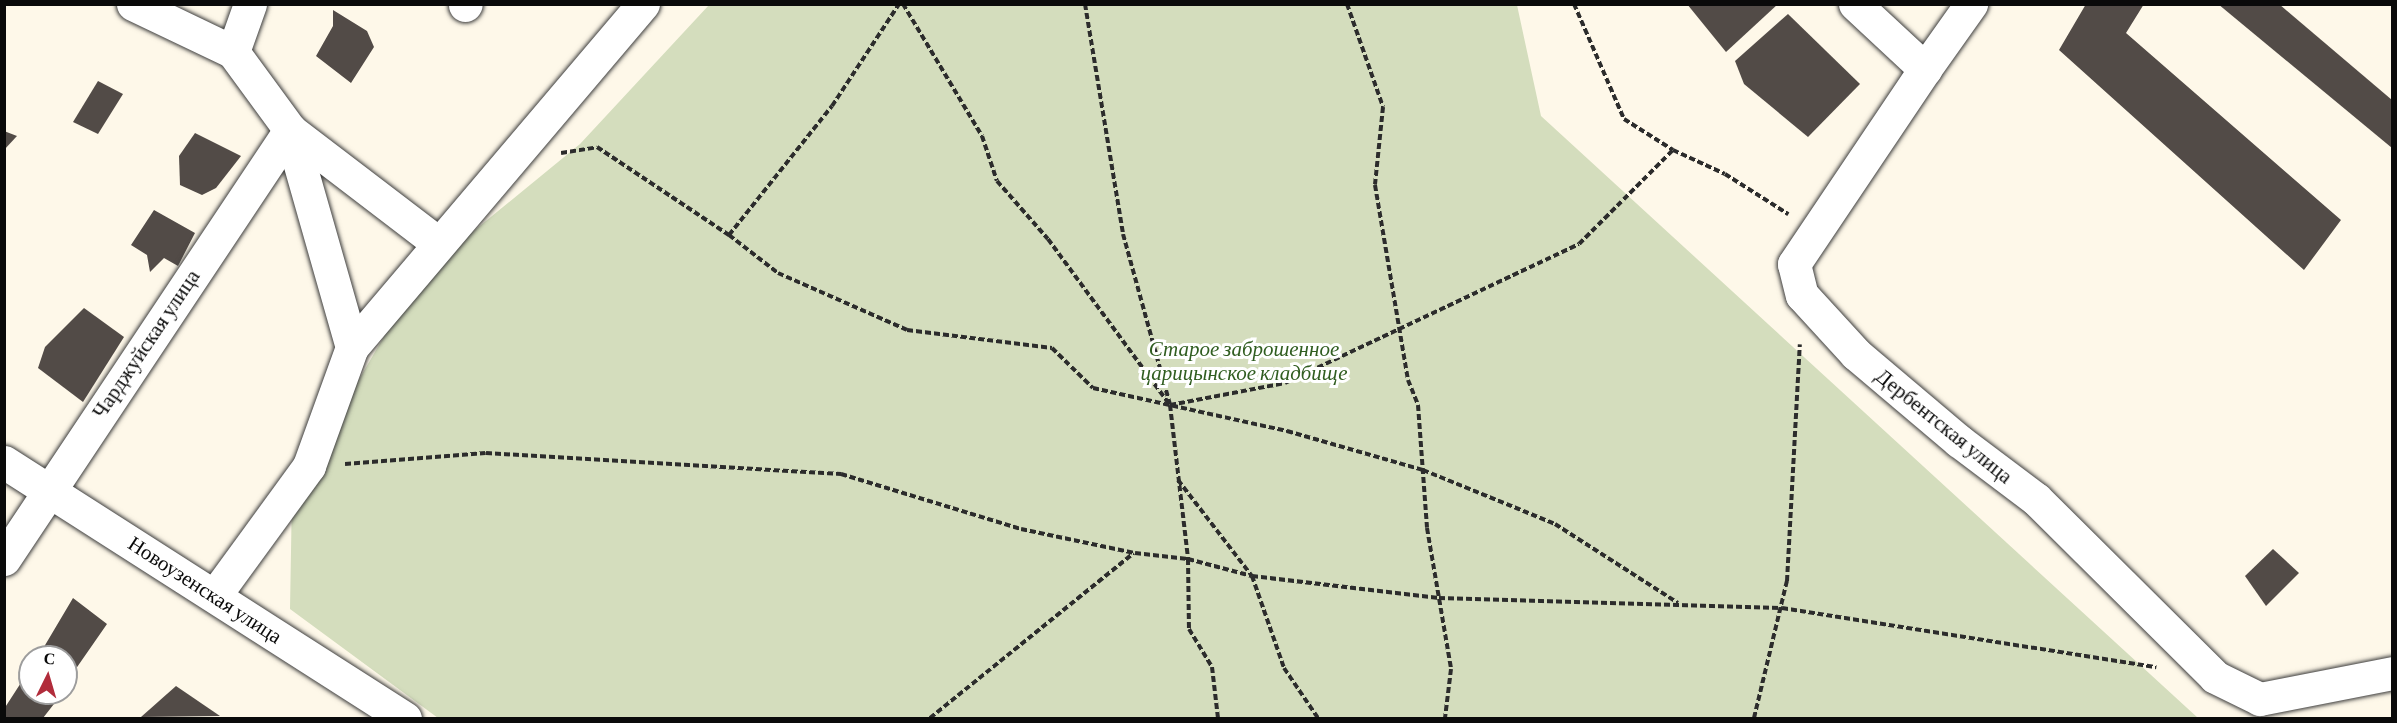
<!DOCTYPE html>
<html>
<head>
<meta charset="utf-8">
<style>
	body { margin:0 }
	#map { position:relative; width:2397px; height:723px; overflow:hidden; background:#fef8e9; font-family:"Crimson Pro",serif }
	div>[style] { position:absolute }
	.cemetery>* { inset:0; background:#d4ddbd }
	.building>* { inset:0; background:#524b47 }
	.path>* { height:4px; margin-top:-2px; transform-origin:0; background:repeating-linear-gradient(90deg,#2c2c2c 0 6px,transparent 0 9px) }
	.roads { filter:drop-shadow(0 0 2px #3d3d3d) drop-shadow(0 0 2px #3d3d3d) }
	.minor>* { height:33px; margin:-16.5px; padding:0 16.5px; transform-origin:16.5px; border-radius:16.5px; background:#fff }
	span { translate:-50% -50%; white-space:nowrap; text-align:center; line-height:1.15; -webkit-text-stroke:6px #fff; paint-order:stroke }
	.street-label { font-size:21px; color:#0a0a0a }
	.park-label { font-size:21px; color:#305d20; font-style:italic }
	.frame { position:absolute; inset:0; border:6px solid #0a0a0a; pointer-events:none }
	.north { position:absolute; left:18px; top:645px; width:60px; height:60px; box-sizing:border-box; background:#fff; border:2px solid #9d9d9d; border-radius:50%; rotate:5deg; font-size:16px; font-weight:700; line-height:24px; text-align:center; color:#0a0a0a }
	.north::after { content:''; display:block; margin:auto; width:21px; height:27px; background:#b12c3b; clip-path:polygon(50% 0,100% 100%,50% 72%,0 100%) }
</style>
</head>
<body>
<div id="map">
	<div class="cemetery">
		<i style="clip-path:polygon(709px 5px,1517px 5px,1541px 116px,2198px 718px,438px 718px,290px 609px,292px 494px,420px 275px,580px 144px)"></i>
	</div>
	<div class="building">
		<i style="clip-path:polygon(1687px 4px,1778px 4px,1726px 52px)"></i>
		<i style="clip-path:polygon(2086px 4px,2144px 4px,2126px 33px,2341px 220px,2304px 270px,2059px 50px)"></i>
		<i style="clip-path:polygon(2218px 4px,2279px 4px,2392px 100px,2392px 148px)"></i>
		<i style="clip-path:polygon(333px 10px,367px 31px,374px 47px,351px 83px,316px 56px,333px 26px)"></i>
		<i style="clip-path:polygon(1788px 14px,1860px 84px,1808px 137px,1744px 84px,1735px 61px)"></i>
		<i style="clip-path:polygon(98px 81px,123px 94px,98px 134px,73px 122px)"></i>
		<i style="clip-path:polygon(4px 131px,17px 136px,4px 150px)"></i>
		<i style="clip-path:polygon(195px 133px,241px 156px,216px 188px,202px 195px,180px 185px,179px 156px)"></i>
		<i style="clip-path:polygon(154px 210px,195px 233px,178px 266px,164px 258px,150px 272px,147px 255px,131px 245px)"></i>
		<i style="clip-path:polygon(84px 308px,124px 337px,83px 402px,38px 368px,45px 347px)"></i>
		<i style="clip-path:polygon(2273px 549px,2299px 573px,2266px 606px,2245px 576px)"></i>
		<i style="clip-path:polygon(73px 598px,107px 624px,66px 683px,66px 657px,38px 657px)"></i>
		<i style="clip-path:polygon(26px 675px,30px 677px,30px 693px,61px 695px,43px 718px,6px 718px,4px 709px)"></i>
		<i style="clip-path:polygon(176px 686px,220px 716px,141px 717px)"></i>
	</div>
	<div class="path">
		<i style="left:903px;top:4px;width:154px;rotate:59.1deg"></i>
		<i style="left:982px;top:136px;width:47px;rotate:71.6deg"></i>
		<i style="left:997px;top:181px;width:77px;rotate:48.7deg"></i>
		<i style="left:1048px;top:239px;width:206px;rotate:53.7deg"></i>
		<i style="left:1170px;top:405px;width:155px;rotate:83.3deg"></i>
		<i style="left:1188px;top:559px;width:70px;rotate:89.2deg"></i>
		<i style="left:1189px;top:629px;width:44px;rotate:58.8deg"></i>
		<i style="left:1212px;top:667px;width:51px;rotate:83.3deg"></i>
		<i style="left:1085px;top:4px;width:233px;rotate:80.6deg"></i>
		<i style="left:1123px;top:234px;width:177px;rotate:74.6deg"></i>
		<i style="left:1170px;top:405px;width:117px;rotate:-10.8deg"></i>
		<i style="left:1285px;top:383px;width:325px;rotate:-25.3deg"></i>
		<i style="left:1579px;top:244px;width:133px;rotate:-45deg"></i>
		<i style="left:1347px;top:4px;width:109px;rotate:70.7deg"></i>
		<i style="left:1383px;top:107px;width:78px;rotate:95.9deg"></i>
		<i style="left:1375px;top:185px;width:198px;rotate:80.4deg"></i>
		<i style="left:1408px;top:380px;width:27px;rotate:68deg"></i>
		<i style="left:1418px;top:405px;width:123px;rotate:85.8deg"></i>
		<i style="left:1427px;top:528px;width:143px;rotate:80.3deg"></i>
		<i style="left:1451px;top:669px;width:49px;rotate:97deg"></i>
		<i style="left:1574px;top:4px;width:125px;rotate:66.5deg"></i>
		<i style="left:1624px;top:119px;width:58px;rotate:32.3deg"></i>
		<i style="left:1673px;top:150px;width:57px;rotate:24.8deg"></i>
		<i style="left:1725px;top:174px;width:75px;rotate:32.4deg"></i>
		<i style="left:561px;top:153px;width:36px;rotate:-9deg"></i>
		<i style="left:597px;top:147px;width:159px;rotate:33.7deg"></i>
		<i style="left:729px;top:235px;width:62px;rotate:37.8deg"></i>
		<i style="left:778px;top:273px;width:141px;rotate:23.8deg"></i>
		<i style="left:907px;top:330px;width:146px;rotate:7.1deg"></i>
		<i style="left:1052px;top:348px;width:57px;rotate:44.3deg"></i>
		<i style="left:1093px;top:388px;width:199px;rotate:12.5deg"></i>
		<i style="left:1287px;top:431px;width:141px;rotate:16deg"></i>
		<i style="left:1423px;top:470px;width:143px;rotate:22.2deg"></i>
		<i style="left:1555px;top:524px;width:146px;rotate:32.7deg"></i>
		<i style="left:729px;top:235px;width:165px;rotate:-51.4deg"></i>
		<i style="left:832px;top:106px;width:122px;rotate:-56.7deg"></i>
		<i style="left:345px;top:464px;width:141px;rotate:-4.5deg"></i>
		<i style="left:486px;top:453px;width:356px;rotate:3.4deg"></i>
		<i style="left:841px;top:474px;width:188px;rotate:17deg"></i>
		<i style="left:1021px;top:529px;width:116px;rotate:11.9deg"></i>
		<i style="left:1135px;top:553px;width:53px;rotate:6.5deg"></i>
		<i style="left:1188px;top:559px;width:66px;rotate:14.9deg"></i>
		<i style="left:1252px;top:576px;width:188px;rotate:6.7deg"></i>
		<i style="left:1439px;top:598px;width:343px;rotate:1.7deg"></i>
		<i style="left:1782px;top:608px;width:379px;rotate:9deg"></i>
		<i style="left:1178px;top:480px;width:121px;rotate:52.4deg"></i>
		<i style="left:1252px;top:576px;width:97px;rotate:70.8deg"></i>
		<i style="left:1284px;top:668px;width:60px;rotate:55.8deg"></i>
		<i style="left:930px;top:718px;width:262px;rotate:-39deg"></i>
		<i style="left:1754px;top:718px;width:141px;rotate:-76.5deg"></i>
		<i style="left:1787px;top:581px;width:237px;rotate:-86.9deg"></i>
	</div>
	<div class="roads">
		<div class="minor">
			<i style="left:133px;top:4px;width:111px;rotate:25.6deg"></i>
			<i style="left:233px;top:52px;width:97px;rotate:53.8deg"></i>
			<i style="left:290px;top:130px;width:226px;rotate:74.1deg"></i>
			<i style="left:352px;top:347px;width:127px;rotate:109.9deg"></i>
			<i style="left:309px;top:466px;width:160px;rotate:126.1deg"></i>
			<i style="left:1855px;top:4px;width:96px;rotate:42.9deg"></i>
			<i style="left:1925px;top:69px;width:235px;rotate:123.9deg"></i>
			<i style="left:1794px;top:264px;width:32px;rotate:76deg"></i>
			<i style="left:1802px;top:295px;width:80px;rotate:47.5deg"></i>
			<i style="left:1856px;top:354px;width:135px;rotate:40.2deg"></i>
			<i style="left:1959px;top:441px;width:96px;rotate:37deg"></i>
			<i style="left:2036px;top:499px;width:252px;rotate:44.8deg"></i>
			<i style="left:2215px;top:677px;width:50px;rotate:26.1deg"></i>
			<i style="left:2260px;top:699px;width:135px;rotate:-11.1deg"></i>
			<i style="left:465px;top:5px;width:1px;rotate:-45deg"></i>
			<i style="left:233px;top:52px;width:51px;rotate:-70.5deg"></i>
			<i style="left:1925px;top:69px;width:80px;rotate:-54.7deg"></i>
			<i style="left:352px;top:347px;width:450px;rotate:-49.7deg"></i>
			<i style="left:4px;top:462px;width:476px;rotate:32.6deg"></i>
			<i style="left:4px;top:559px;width:516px;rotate:-56.31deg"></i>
			<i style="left:290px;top:130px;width:186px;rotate:37.4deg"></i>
		</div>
	</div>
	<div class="street-label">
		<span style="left:146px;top:344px;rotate:-56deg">Чарджуйская улица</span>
		<span style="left:1944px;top:426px;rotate:39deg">Дербентская улица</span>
		<span style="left:205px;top:590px;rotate:33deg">Новоузенская улица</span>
	</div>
	<div class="park-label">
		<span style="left:1244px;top:361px">Старое заброшенное<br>царицынское кладбище</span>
	</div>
	<div class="frame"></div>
	<div class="north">С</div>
</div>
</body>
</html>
